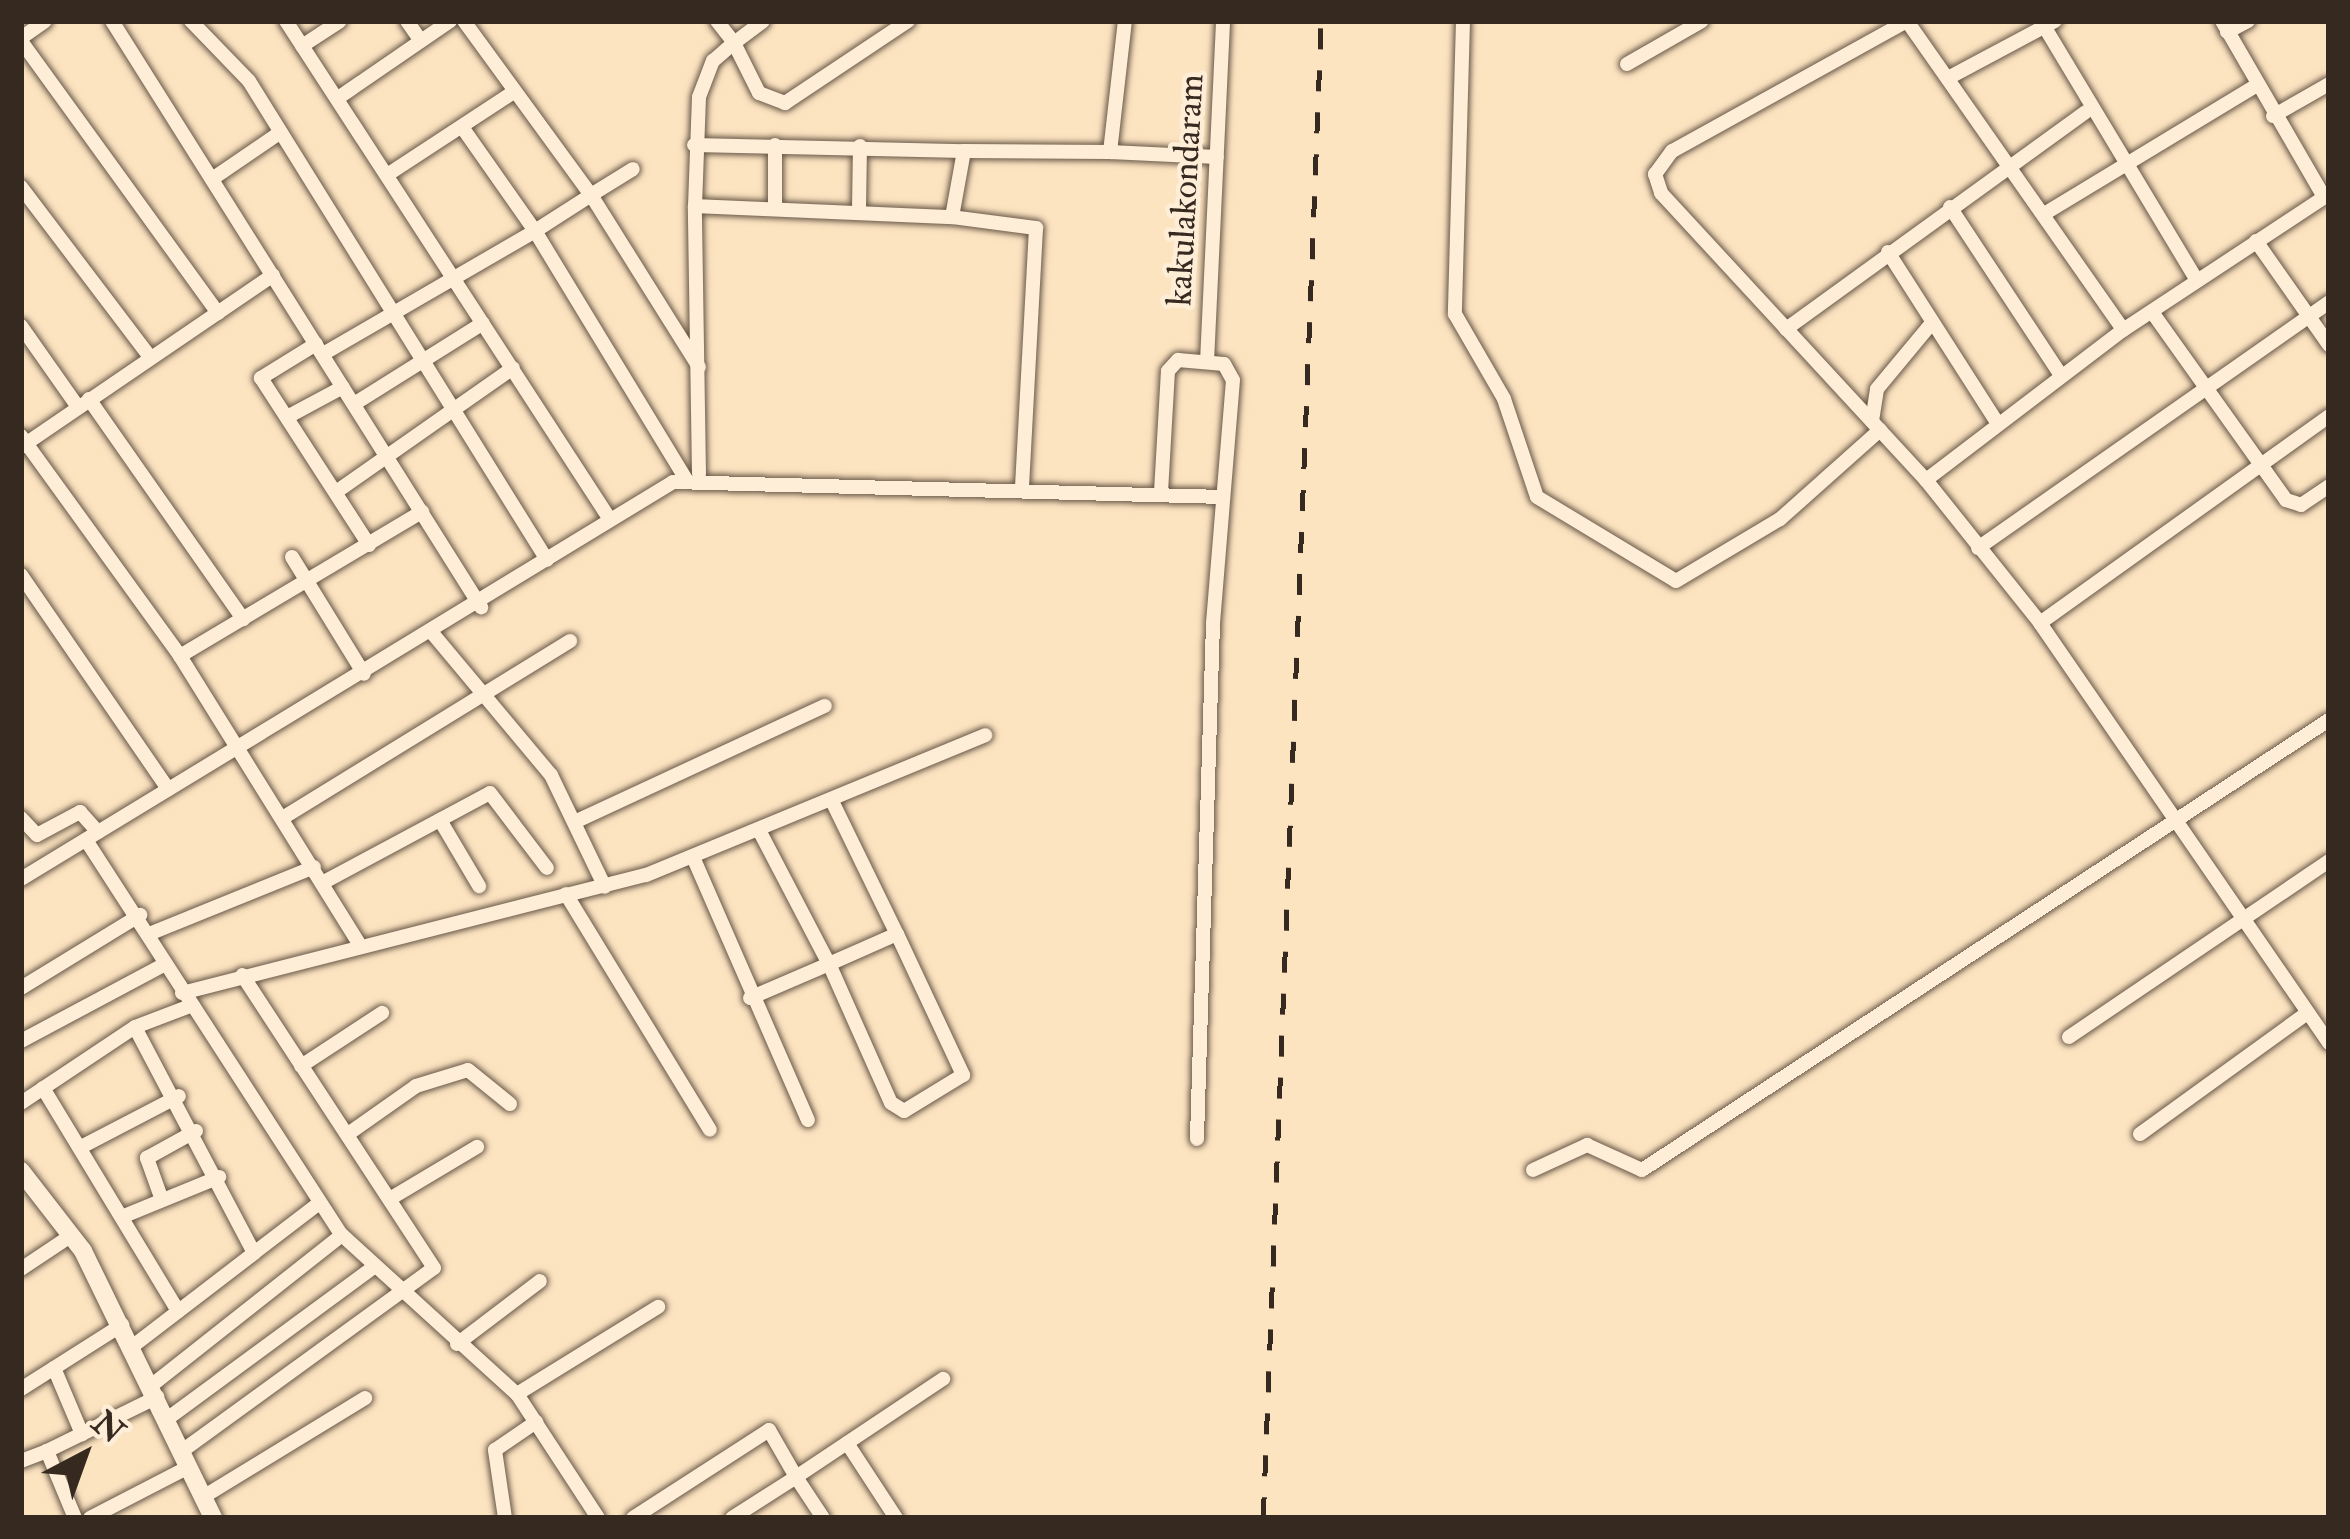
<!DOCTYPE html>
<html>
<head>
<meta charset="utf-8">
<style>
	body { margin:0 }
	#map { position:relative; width:2350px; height:1539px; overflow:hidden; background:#fde4c1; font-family:"IM FELL Double Pica",serif }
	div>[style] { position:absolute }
	.roads { filter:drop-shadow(0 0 3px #685848) drop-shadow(0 0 3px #685848) }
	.minor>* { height:14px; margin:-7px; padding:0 7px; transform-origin:7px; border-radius:7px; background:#feedd7 }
	.tertiary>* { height:18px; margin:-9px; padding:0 9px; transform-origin:9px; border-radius:9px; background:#feedd7 }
	.rail>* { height:4.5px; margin-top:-2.25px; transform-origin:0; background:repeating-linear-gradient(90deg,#362920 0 21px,transparent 0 42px) }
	span { translate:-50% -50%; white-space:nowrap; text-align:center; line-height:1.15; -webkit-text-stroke:9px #feedd7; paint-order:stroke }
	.street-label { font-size:36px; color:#362920 }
	.frame { position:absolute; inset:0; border:24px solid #362920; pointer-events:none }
	.north { position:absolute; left:24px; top:1395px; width:120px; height:120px; -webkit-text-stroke:9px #feedd7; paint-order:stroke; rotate:41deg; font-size:33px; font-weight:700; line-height:48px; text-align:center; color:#362920 }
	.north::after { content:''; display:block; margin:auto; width:42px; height:54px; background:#362920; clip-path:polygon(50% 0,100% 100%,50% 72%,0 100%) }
</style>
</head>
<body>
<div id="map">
	<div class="roads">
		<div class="minor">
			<i style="left:112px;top:21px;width:693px;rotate:57.8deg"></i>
			<i style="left:191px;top:21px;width:83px;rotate:46deg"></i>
			<i style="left:249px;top:81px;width:564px;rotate:58.11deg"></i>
			<i style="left:286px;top:21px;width:593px;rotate:56.98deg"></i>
			<i style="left:407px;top:21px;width:24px;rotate:55deg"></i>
			<i style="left:464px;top:21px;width:215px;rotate:53.9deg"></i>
			<i style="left:591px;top:195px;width:49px;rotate:-31.8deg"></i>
			<i style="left:717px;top:21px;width:28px;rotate:52deg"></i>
			<i style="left:734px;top:43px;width:36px;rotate:-37deg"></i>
			<i style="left:1463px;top:21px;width:293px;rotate:91.6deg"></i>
			<i style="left:1455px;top:314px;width:98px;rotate:60deg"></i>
			<i style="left:1504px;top:399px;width:103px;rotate:71.4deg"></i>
			<i style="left:1537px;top:497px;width:162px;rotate:31.1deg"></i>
			<i style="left:1676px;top:581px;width:121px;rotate:-30.8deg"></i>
			<i style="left:1780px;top:519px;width:134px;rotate:-41.7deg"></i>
			<i style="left:1907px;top:21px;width:269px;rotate:151deg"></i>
			<i style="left:1672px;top:151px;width:29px;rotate:126deg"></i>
			<i style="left:1655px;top:174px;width:20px;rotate:72deg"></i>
			<i style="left:1661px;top:193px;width:391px;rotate:47.3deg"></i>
			<i style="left:1926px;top:480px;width:183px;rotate:51.4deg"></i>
			<i style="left:2040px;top:623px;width:510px;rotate:55.47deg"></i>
			<i style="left:1907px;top:21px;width:377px;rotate:55deg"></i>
			<i style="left:2123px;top:330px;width:247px;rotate:-33.4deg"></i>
			<i style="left:2041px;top:21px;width:303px;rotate:59deg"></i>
			<i style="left:2222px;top:21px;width:203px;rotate:59.9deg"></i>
			<i style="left:2227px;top:32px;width:24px;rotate:-28deg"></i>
			<i style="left:21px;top:38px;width:29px;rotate:-35deg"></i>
			<i style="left:21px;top:41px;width:336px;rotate:54.1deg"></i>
			<i style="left:302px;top:46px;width:45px;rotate:-33.3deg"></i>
			<i style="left:1627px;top:64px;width:86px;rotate:-29.8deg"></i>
			<i style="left:1950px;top:77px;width:119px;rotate:-28.1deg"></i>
			<i style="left:338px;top:98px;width:136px;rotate:-34.5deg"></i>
			<i style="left:2273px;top:116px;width:64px;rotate:-29.7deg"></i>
			<i style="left:462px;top:127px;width:127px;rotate:54.9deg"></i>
			<i style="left:535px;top:231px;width:67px;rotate:-32.7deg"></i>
			<i style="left:591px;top:195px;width:203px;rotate:57.9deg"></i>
			<i style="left:694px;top:145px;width:270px;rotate:1.3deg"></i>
			<i style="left:775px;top:145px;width:62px;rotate:90deg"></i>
			<i style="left:1110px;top:152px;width:107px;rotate:2.7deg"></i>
			<i style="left:387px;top:175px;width:148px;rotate:-33.2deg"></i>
			<i style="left:212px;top:179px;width:83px;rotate:-34.3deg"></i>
			<i style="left:21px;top:187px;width:213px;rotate:52.8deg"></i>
			<i style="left:695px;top:206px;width:109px;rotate:-87.9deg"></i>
			<i style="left:699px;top:97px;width:39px;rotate:-69deg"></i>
			<i style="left:713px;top:61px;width:28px;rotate:-41deg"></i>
			<i style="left:734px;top:43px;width:56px;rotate:63.4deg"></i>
			<i style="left:759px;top:93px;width:28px;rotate:21deg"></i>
			<i style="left:785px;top:103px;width:148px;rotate:-33.7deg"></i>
			<i style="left:1950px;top:207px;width:198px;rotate:56.6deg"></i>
			<i style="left:859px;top:209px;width:63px;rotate:-89.1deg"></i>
			<i style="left:2044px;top:214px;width:245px;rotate:-31.2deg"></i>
			<i style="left:952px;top:217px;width:85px;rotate:7.5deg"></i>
			<i style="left:1036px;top:228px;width:259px;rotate:93.1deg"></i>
			<i style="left:2256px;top:241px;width:127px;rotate:54.9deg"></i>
			<i style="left:1888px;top:252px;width:198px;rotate:57.4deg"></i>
			<i style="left:2152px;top:312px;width:231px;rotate:54.5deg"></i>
			<i style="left:2286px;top:500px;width:16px;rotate:18deg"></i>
			<i style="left:2301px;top:505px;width:34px;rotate:-34deg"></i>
			<i style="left:21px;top:326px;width:99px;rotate:54.9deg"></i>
			<i style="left:1786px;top:329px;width:370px;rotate:-35.9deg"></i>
			<i style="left:316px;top:344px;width:65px;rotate:148.3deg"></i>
			<i style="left:261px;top:378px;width:199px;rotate:57.1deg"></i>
			<i style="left:323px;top:354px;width:245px;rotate:-30.1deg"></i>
			<i style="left:535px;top:231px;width:289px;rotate:58.7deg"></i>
			<i style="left:1207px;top:362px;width:341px;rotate:-87.3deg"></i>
			<i style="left:89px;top:399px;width:269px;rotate:55deg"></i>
			<i style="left:354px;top:404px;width:152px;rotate:-32.1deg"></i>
			<i style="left:289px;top:416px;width:61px;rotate:-28.2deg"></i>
			<i style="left:1872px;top:421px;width:32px;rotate:-81deg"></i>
			<i style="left:1877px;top:389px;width:85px;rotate:-50.3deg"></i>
			<i style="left:21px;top:436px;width:271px;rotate:54.1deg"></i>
			<i style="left:180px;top:656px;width:337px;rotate:58.1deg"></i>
			<i style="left:21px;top:447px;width:305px;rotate:-34.3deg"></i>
			<i style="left:699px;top:474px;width:268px;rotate:-90.9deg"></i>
			<i style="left:695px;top:206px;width:257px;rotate:2.5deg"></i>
			<i style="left:952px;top:217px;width:67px;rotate:-79.7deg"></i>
			<i style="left:964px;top:151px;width:146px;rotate:0.4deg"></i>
			<i style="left:1110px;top:152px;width:132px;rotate:-83.5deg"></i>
			<i style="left:1926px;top:480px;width:248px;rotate:-37.3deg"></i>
			<i style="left:336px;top:492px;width:216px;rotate:-35deg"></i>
			<i style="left:1161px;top:492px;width:121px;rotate:-86.7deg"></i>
			<i style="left:1168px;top:371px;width:15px;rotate:-48deg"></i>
			<i style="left:1178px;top:360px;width:46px;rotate:5deg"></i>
			<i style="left:1224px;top:364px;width:18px;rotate:61deg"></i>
			<i style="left:1233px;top:380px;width:244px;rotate:94.7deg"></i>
			<i style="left:1213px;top:623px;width:516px;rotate:91.78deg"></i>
			<i style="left:1978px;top:548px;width:429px;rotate:-35deg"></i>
			<i style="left:292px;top:557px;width:137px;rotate:58.4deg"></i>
			<i style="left:21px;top:575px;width:260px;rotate:55.5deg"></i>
			<i style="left:2040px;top:623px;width:355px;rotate:-35.6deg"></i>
			<i style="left:433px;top:634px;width:184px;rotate:50.1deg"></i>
			<i style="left:551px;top:775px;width:124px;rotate:64.3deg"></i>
			<i style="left:180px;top:656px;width:282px;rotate:-30.8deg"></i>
			<i style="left:832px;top:801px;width:148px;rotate:64deg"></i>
			<i style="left:284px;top:817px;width:336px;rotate:-31.6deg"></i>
			<i style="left:21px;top:818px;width:23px;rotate:47deg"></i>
			<i style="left:37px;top:835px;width:49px;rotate:-28.1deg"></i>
			<i style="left:80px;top:812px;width:27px;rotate:48deg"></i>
			<i style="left:440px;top:820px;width:77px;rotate:59.4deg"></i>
			<i style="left:579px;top:820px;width:271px;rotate:-24.9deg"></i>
			<i style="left:86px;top:840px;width:471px;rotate:57.1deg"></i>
			<i style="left:342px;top:1235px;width:236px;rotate:42.3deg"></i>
			<i style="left:517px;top:1394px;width:148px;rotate:56.8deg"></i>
			<i style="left:693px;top:857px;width:287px;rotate:66.4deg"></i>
			<i style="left:21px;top:879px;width:763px;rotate:-31.34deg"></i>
			<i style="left:673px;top:482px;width:550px;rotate:1.56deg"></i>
			<i style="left:324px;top:882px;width:188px;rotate:-28.2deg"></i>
			<i style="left:490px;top:793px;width:94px;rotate:52.8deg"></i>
			<i style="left:566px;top:894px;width:276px;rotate:58.6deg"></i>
			<i style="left:149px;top:934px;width:178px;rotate:-22.1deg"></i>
			<i style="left:21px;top:988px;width:140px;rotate:-31.5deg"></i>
			<i style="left:182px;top:993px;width:479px;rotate:-14.3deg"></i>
			<i style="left:646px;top:875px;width:367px;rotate:-22.4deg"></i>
			<i style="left:750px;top:998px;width:86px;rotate:-23.3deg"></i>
			<i style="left:829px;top:964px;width:74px;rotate:-23.8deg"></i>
			<i style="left:897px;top:934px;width:156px;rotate:64.9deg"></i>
			<i style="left:963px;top:1075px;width:69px;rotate:148.6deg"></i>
			<i style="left:904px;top:1111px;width:15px;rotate:-148deg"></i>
			<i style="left:891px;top:1103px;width:152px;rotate:-114deg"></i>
			<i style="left:829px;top:964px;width:151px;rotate:-117.6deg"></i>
			<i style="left:2069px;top:1037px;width:314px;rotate:-34.1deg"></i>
			<i style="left:21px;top:1041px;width:163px;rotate:-28.1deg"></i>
			<i style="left:301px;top:1066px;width:97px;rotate:-33.2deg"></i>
			<i style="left:43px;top:1088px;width:261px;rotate:58.8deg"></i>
			<i style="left:21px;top:1103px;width:137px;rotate:-33.7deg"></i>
			<i style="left:135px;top:1027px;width:59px;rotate:-20.9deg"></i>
			<i style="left:348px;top:1134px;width:83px;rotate:-35.2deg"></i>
			<i style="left:416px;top:1086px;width:54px;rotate:-17.1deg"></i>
			<i style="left:468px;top:1070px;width:54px;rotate:39deg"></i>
			<i style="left:2140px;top:1134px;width:206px;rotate:-35.9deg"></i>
			<i style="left:83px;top:1146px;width:108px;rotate:-27.5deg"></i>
			<i style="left:1533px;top:1170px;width:60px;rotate:-24.8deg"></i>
			<i style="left:1587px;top:1145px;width:60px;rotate:24.4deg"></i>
			<i style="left:1642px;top:1170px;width:821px;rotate:-33.23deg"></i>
			<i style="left:393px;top:1197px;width:98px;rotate:-30.8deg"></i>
			<i style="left:162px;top:1200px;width:45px;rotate:-109.7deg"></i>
			<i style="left:147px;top:1158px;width:56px;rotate:-28.9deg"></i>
			<i style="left:124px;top:1216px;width:103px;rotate:-22.3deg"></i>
			<i style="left:254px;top:1253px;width:81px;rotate:-37.4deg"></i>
			<i style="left:21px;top:1269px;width:61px;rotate:-33.7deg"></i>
			<i style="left:457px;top:1344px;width:104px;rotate:-37.2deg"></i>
			<i style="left:133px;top:1346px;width:153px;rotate:-37.5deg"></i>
			<i style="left:254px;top:1253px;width:255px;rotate:-117.8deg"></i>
			<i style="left:54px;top:1368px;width:72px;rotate:67deg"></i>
			<i style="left:152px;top:1385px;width:242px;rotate:-38.3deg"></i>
			<i style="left:21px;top:1389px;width:120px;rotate:-32.4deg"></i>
			<i style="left:517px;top:1394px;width:166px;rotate:-31.7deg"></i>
			<i style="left:167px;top:1419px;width:253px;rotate:-36.3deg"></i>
			<i style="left:847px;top:1443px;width:90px;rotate:56.8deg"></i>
			<i style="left:182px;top:1451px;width:311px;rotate:-36deg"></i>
			<i style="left:434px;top:1268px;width:350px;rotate:-123.2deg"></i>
			<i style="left:21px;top:1461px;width:28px;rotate:-21deg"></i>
			<i style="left:203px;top:1497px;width:190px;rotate:-31.4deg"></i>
			<i style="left:75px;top:1518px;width:73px;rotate:-112.7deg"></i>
			<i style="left:47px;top:1451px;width:123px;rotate:-26.1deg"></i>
			<i style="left:90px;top:1518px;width:111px;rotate:-27.3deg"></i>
			<i style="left:505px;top:1518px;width:69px;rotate:-98.4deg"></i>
			<i style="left:495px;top:1450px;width:50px;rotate:-34.3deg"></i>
			<i style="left:633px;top:1518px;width:162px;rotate:-32.9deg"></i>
			<i style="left:769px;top:1430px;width:54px;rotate:60.1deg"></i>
			<i style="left:796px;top:1477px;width:177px;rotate:-33.7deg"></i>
			<i style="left:732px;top:1518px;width:76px;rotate:-32.6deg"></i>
			<i style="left:796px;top:1477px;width:49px;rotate:56.6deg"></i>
		</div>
		<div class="tertiary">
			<i style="left:21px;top:1171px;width:101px;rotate:52.2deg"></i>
			<i style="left:83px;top:1251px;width:297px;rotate:64deg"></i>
		</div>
	</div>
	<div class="rail">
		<i style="left:1263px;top:1518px;width:1498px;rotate:-87.78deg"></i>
	</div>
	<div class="street-label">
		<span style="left:1185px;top:190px;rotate:-87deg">kakulakondaram</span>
	</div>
	<div class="frame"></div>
	<div class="north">N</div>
</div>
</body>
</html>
